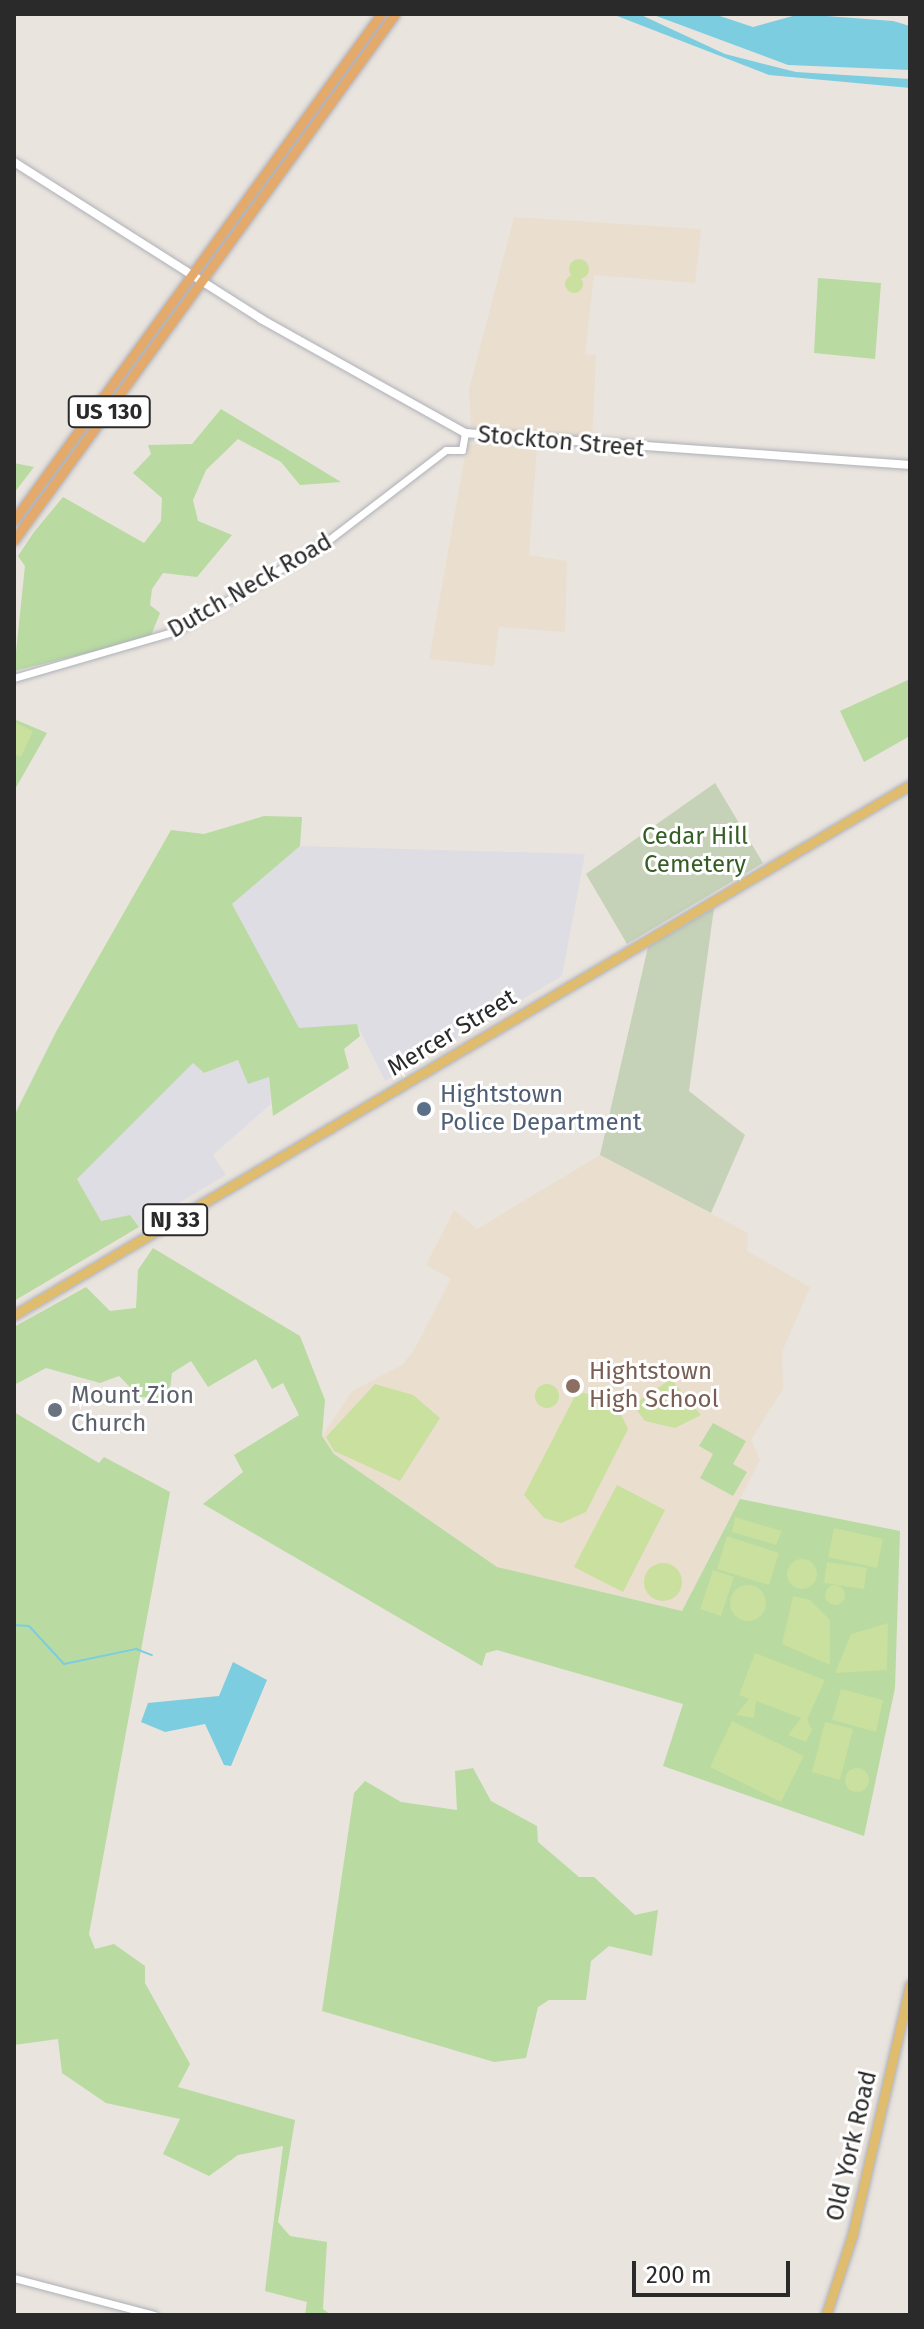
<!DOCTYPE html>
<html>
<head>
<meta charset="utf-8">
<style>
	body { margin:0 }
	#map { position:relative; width:924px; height:2329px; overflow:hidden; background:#eae4de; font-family:"Fira Sans",sans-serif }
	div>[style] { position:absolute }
	.industrial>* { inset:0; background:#dfdde4 }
	.education>* { inset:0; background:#eadfcf }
	.green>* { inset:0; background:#b9daa1 }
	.cemetery>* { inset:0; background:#c6d2b7 }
	.pitch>* { inset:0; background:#c9e09e }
	.round { border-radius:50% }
	.water>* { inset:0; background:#7dcde0 }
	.stream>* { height:2px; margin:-1px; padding:0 1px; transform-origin:1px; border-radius:1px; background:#7dcde0 }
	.roads { filter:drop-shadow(0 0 2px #aeb1b9) drop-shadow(0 0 2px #aeb1b9) }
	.tertiary>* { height:7px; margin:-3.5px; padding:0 3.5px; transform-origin:3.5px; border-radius:3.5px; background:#fff }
	.secondary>* { height:8px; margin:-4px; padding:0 4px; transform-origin:4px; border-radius:4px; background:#fff }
	.primary>* { height:9px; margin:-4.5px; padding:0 4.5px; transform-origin:4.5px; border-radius:4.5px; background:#dfbc6e }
	.trunk>* { height:9px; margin:-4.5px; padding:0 4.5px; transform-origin:4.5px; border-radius:4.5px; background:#e4aa6c }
	.dots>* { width:22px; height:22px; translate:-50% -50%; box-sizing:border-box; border:4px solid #fff; border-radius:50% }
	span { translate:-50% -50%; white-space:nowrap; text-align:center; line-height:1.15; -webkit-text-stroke:6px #fff; paint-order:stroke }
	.shield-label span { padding:2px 6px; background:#fff; border:2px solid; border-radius:6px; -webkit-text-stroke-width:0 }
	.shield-label { font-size:22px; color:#2a2a2a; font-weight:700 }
	.street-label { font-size:24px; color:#2a2a2a }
	.park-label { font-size:24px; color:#345e23 }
	.service-label { font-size:24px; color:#4e5e75 }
	.left { translate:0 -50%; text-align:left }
	.education-label { font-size:24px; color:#785e54 }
	.worship-label { font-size:24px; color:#5b616d }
	.frame { position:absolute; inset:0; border:16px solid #2a2a2a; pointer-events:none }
	.scale { position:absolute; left:632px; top:2261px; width:158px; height:36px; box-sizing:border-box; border:4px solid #2a2a2a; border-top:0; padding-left:10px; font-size:24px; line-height:28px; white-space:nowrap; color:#2a2a2a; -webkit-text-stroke:6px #fff; paint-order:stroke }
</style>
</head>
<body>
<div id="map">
	<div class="industrial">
		<i style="clip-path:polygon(300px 846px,585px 854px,562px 976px,385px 1081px,357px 1025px,299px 1029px,232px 904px)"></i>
		<i style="clip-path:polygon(239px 1060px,269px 1077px,271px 1104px,213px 1155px,226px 1175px,139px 1227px,130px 1215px,101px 1221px,77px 1179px,193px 1063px,204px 1073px)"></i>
	</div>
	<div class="education">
		<i style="clip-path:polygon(514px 217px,701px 229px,695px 283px,594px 275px,585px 354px,596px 355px,592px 443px,471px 427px,469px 390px)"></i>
		<i style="clip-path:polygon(467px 444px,537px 447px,529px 555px,567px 561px,565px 632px,499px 627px,494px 666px,429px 659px)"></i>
		<i style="clip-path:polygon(600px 1155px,748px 1233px,747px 1251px,810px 1287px,782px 1352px,783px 1389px,751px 1440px,760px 1460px,682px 1611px,497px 1567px,334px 1454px,322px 1436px,352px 1391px,402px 1365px,414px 1350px,451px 1279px,426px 1265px,454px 1210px,477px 1229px)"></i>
	</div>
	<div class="green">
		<i style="clip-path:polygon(818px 278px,881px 283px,875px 359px,814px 353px)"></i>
		<i style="clip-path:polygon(221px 409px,341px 482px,300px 485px,281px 462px,238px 439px,206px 470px,193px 500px,198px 521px,232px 535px,197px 577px,163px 573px,152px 589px,150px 605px,160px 613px,150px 638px,14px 671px,25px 566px,18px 556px,34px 532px,63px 497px,144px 543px,161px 521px,162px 498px,133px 473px,151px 454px,148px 445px,192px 444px)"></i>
		<i style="clip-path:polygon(14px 463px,34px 467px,14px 493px)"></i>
		<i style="clip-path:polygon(910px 679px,910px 736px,864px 762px,840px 711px)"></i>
		<i style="clip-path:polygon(14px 719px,47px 733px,14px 791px)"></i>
		<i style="clip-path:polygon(264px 816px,302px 817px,300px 846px,232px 904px,299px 1028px,357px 1024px,360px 1036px,344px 1049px,349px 1068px,273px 1116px,269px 1077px,248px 1084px,238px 1060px,204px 1073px,193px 1063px,77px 1179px,101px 1221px,130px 1215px,139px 1227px,14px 1301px,14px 1116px,57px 1030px,171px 830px,204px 834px)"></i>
		<i style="clip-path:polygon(153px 1248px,300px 1336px,325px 1400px,322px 1436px,334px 1454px,497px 1567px,682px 1611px,740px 1499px,900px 1531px,895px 1688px,864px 1836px,663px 1766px,683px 1704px,497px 1650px,486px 1653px,482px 1666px,203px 1504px,243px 1472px,234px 1455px,299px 1415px,283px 1383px,272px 1389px,256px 1359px,208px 1387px,191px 1361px,172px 1373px,169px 1398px,140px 1397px,119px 1376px,100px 1383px,46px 1368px,14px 1385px,14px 1327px,86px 1287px,110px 1311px,136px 1308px,138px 1270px)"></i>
		<i style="clip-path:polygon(14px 1412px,99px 1463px,104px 1457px,170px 1492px,89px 1934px,95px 1949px,114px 1944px,145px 1966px,145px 1983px,190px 2064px,178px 2087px,295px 2120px,278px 2222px,290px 2236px,327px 2242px,323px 2309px,331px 2315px,305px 2315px,307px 2302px,265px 2291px,283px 2146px,238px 2155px,209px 2176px,163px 2154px,180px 2119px,106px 2103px,62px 2073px,58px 2039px,14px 2045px)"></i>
		<i style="clip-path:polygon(713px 1423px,746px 1441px,733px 1464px,747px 1472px,733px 1496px,700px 1478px,713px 1454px,699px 1446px)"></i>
		<i style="clip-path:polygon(473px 1768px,491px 1801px,537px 1826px,538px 1842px,579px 1877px,594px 1877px,635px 1915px,658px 1910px,652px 1956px,609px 1946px,591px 1961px,586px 2000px,549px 2000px,538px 2007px,526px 2058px,494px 2062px,322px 2011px,354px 1793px,365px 1781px,401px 1802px,457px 1810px,455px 1771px)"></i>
	</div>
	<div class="cemetery">
		<i style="clip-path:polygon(715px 783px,763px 863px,627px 944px,586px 874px)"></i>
		<i style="clip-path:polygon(714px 908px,689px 1091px,745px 1135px,711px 1213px,600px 1155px,648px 947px)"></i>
	</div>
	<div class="pitch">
		<i class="round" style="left:569px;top:259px;width:20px;height:20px"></i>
		<i class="round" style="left:565px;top:275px;width:18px;height:18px"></i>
		<i style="clip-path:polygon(14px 722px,33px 731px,21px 757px,14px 754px)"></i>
		<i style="clip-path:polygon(671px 1379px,701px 1415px,675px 1428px,645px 1421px,633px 1405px)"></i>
		<i class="round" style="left:535px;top:1384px;width:24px;height:24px"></i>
		<i style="clip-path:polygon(375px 1384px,413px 1395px,440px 1418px,400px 1481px,334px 1451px,326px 1437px)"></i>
		<i style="clip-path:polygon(577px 1392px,613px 1398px,628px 1429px,586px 1512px,561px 1523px,544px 1518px,524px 1495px)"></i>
		<i style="clip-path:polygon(617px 1485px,665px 1510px,623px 1592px,574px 1567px)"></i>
		<i style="clip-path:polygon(735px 1517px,782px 1531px,776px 1545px,732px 1532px)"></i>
		<i style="clip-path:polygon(834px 1528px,883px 1539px,877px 1568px,828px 1557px)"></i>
		<i style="clip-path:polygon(727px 1536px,779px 1553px,769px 1585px,717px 1569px)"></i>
		<i class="round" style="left:787px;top:1559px;width:30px;height:30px"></i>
		<i style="clip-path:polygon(827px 1562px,867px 1568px,864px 1589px,824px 1583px)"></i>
		<i class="round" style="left:644px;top:1563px;width:38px;height:38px"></i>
		<i style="clip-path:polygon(713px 1570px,734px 1577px,721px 1616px,700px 1609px)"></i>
		<i class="round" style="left:825px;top:1585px;width:20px;height:20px"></i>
		<i class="round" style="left:730px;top:1585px;width:36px;height:36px"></i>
		<i style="clip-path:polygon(793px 1596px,810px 1600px,830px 1620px,830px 1665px,782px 1644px)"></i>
		<i style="clip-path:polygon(888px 1623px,887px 1670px,835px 1673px,851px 1634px)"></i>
		<i style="clip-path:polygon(755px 1653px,825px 1680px,807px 1720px,812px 1730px,806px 1742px,788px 1735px,801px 1718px,756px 1701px,754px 1718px,736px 1715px,749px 1699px,739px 1695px)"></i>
		<i style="clip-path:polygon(841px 1689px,883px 1700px,876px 1732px,832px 1720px)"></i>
		<i style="clip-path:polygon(732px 1721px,804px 1756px,781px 1802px,710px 1767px)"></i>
		<i style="clip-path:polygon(825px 1722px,853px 1729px,840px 1780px,812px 1772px)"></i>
		<i class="round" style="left:845px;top:1768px;width:24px;height:24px"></i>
	</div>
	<div class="water">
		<i style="clip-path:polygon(612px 14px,639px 14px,725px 54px,796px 72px,910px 79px,910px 88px,769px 75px)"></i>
		<i style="clip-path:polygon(651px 14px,714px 14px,753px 27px,800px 14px,893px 21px,910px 26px,910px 70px,788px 65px)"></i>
		<i style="clip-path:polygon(233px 1662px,267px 1680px,231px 1766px,224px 1765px,205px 1724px,165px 1732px,141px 1722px,148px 1703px,219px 1696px)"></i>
	</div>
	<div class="stream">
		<i style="left:14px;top:1625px;width:15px;rotate:4deg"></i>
		<i style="left:29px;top:1626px;width:52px;rotate:47.4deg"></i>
		<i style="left:64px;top:1664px;width:74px;rotate:-11.8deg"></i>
		<i style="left:136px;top:1649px;width:17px;rotate:21deg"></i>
	</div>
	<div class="roads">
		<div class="tertiary">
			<i style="left:14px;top:678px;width:169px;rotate:-16.2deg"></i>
			<i style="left:176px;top:631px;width:174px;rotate:-30.7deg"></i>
			<i style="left:326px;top:542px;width:151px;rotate:-37.5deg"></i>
			<i style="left:446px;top:450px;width:16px"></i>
			<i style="left:462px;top:450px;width:17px;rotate:-80deg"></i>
			<i style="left:14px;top:2278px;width:145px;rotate:14.8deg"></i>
		</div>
		<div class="secondary">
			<i style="left:14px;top:162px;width:293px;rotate:32.4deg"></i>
			<i style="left:261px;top:319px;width:234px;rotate:29.2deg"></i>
			<i style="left:465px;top:433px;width:446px;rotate:4.1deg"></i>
		</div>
		<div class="primary">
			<i style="left:14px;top:1315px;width:1041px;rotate:-30.61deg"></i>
			<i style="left:826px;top:2315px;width:83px;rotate:-71.8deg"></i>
			<i style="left:852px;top:2236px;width:258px;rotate:-77deg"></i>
		</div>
		<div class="trunk">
			<i style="left:14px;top:520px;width:625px;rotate:-54.05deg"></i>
			<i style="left:14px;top:540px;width:649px;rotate:-54.08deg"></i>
		</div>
	</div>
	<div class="dots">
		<i style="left:424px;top:1109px;background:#5c6f8a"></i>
		<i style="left:573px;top:1386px;background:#8d6e63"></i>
		<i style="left:55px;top:1410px;background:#6b7280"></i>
	</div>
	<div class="shield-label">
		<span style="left:109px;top:412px">US 130</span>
		<span style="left:175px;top:1220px">NJ 33</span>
	</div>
	<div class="street-label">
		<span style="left:561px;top:442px;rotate:5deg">Stockton Street</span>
		<span style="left:250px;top:586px;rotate:-30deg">Dutch Neck Road</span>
		<span style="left:452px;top:1033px;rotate:-31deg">Mercer Street</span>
		<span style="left:852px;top:2146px;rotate:-77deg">Old York Road</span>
	</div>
	<div class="park-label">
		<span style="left:695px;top:851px">Cedar Hill<br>Cemetery</span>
	</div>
	<div class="service-label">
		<span class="left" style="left:440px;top:1109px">Hightstown<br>Police Department</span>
	</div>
	<div class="education-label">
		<span class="left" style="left:589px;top:1386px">Hightstown<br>High School</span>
	</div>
	<div class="worship-label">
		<span class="left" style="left:71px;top:1410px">Mount Zion<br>Church</span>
	</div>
	<div class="frame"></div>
	<div class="scale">200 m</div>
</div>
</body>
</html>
